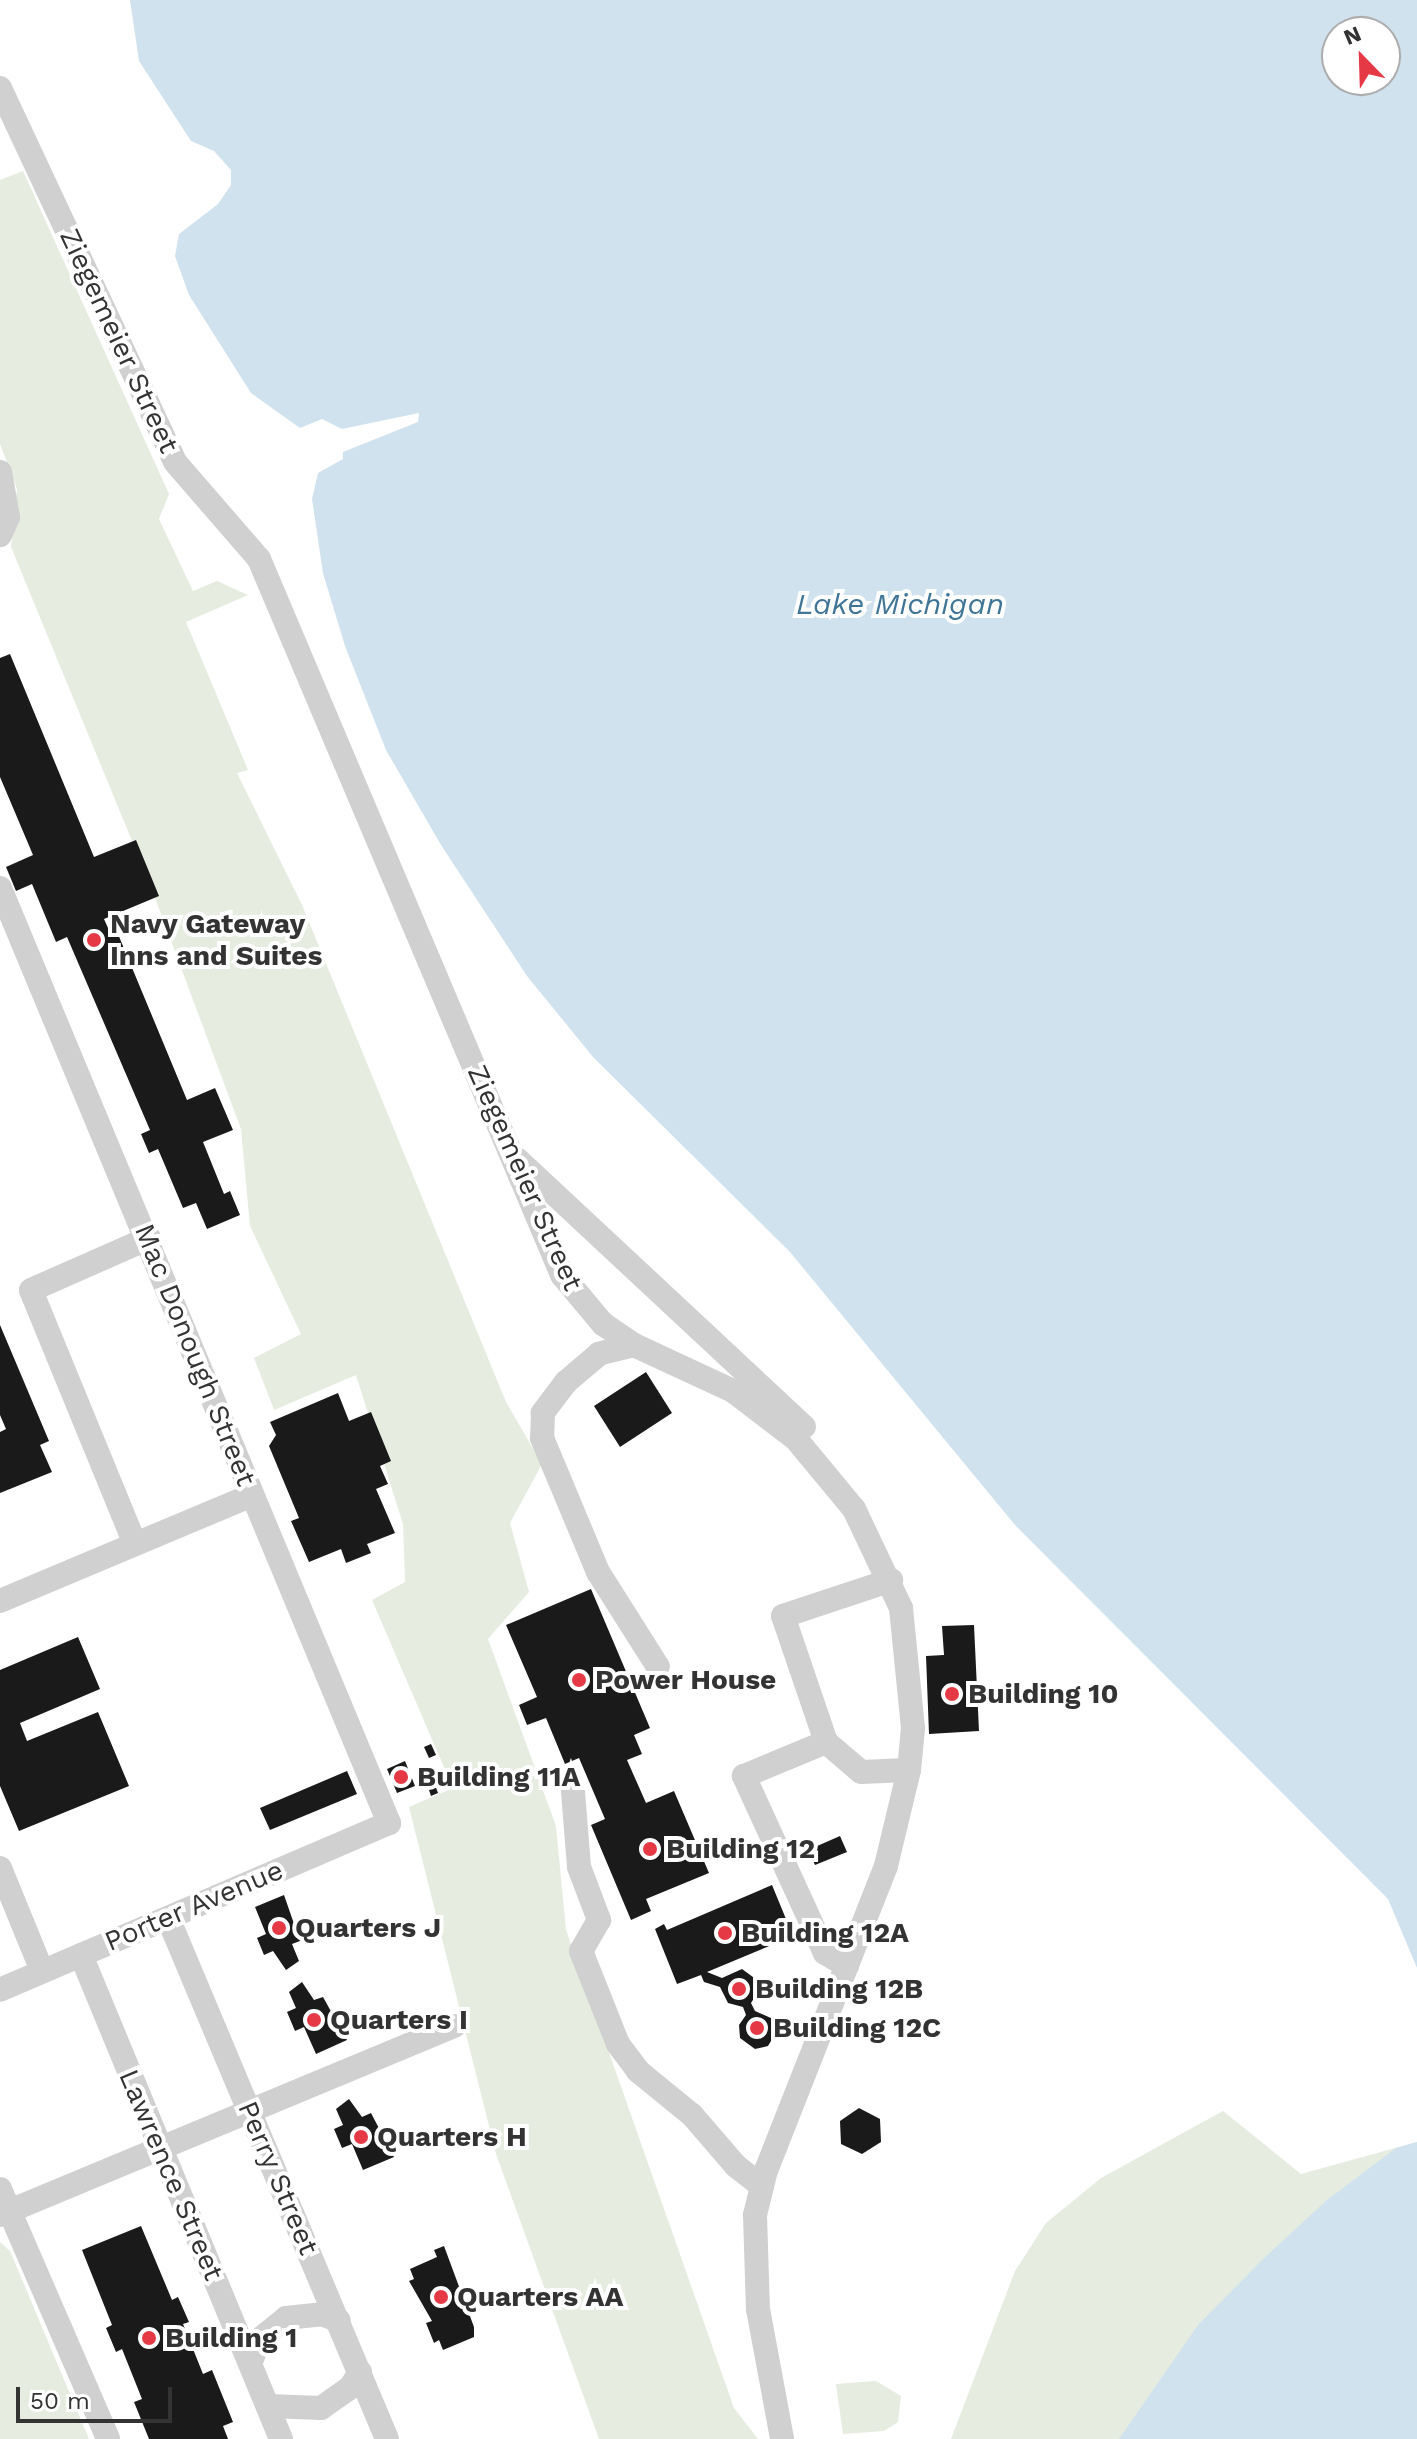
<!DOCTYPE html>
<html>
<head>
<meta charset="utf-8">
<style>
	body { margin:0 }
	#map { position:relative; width:1417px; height:2439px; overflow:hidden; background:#fff; font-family:"Work Sans",sans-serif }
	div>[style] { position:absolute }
	.green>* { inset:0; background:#e6ecdf }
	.water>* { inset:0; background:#cfe2ee }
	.building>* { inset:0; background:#1a1a1a }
	.minor>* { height:24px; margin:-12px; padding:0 12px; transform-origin:12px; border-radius:12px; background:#d0d0d0 }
	.dots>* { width:22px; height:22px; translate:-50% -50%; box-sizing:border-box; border:4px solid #fff; border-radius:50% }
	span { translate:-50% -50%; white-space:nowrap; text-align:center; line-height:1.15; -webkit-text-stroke:8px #fff; paint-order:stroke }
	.street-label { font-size:28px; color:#333 }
	.poi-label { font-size:28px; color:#333; font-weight:700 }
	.left { translate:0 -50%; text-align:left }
	.water-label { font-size:30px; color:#3f7597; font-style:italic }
	.north { position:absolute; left:1321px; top:16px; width:80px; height:80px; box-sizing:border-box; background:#fff; border:2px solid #adadad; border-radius:50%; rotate:337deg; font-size:22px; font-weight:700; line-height:32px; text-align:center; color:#333 }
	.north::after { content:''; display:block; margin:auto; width:28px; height:36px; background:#e63946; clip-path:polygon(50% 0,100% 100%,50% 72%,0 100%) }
	.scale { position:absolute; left:16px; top:2387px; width:156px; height:36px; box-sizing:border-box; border:4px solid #333; border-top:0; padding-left:10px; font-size:24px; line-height:28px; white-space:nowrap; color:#333; -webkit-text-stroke:6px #fff; paint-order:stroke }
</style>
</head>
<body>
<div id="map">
	<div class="green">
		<i style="clip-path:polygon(23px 171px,169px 494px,159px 519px,193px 591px,217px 581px,248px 595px,186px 622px,248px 770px,237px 773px,302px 905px,506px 1402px,542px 1464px,510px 1523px,529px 1592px,488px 1639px,556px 1826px,566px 1930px,734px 2408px,758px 2439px,599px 2439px,496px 2154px,409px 1807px,453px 1788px,372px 1600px,405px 1582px,403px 1524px,356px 1375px,274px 1410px,254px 1358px,301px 1334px,250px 1226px,241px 1129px,151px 887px,11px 547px,17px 489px,0 444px,0 180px)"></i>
		<i style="clip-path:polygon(1223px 2111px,1301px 2174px,1417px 2142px,1334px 2439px,951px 2439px,1015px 2271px,1046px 2223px,1101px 2178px)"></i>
		<i style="clip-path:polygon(0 2242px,10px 2251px,89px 2439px,0 2439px)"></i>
		<i style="clip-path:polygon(876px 2381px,901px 2396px,898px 2422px,884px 2431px,843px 2434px,836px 2384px)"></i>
	</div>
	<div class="water">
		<i style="clip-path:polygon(evenodd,130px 0,1417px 0,1417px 1968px,1388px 1899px,1015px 1525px,790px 1252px,593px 1057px,527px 976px,441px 845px,386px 750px,345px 646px,323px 573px,312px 499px,318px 473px,343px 459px,343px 452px,418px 422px,419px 413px,342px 429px,322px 419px,300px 428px,251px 393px,189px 295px,175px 256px,179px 234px,218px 204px,231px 185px,231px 170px,214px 151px,191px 141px,139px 61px,130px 0,1385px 32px,1385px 80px,1337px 80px,1337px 32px,1385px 32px)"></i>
		<i style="clip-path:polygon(1417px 2142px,1417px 2439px,1119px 2439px,1198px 2325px,1262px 2260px,1327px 2200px,1396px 2148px)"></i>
	</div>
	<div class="building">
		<i style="clip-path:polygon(10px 654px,94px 857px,136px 840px,159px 896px,104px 919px,112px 937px,118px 934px,187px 1100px,215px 1088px,233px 1130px,203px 1142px,224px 1194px,230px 1191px,240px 1215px,207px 1229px,196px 1203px,183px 1208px,158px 1149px,149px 1153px,141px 1134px,150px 1130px,67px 937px,56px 942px,32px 884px,16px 891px,6px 867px,33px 855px,0 777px,0 658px)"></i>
		<i style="clip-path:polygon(0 1325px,49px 1441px,40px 1445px,52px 1472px,0 1493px,0 1432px,6px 1429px,0 1415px)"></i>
		<i style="clip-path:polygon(646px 1372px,672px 1413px,620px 1447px,594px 1406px)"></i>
		<i style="clip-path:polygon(338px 1393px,349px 1421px,371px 1412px,391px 1461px,380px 1466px,388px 1484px,376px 1489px,395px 1533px,367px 1544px,371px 1553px,346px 1563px,341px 1549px,309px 1562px,291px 1521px,299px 1518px,269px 1446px,276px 1435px,270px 1422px)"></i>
		<i style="clip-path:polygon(591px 1589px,650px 1728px,634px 1735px,642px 1754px,627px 1760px,646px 1803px,674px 1791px,709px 1873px,646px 1899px,651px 1911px,631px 1920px,591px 1825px,605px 1819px,579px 1758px,565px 1764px,546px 1718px,527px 1725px,519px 1705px,537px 1697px,506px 1625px)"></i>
		<i style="clip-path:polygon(974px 1625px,979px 1731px,929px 1734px,926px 1656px,944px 1655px,942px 1626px)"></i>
		<i style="clip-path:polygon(78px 1637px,100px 1689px,20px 1723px,27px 1741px,98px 1712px,129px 1786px,19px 1831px,0 1786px,0 1670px)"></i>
		<i style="clip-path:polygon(431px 1744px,436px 1755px,429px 1758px,424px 1747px)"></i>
		<i style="clip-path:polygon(405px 1761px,415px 1786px,397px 1793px,387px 1769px)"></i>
		<i style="clip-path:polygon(347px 1771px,357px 1794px,270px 1830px,260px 1808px)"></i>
		<i style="clip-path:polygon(435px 1785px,438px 1793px,431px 1796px,428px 1787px)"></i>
		<i style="clip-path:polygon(840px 1836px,847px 1852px,815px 1865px,808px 1850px)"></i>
		<i style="clip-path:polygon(772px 1885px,793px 1936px,707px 1972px,722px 1978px,742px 1969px,757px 1980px,758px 1992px,751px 2003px,755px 2011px,773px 2019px,777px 2031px,768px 2046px,755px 2049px,740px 2038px,739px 2025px,746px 2015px,743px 2007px,728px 2003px,720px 1987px,704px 1982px,701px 1975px,677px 1984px,655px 1929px,664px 1924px,667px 1930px)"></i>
		<i style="clip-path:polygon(284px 1895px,300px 1941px,292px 1944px,299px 1961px,286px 1970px,273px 1951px,264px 1955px,257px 1938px,266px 1934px,255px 1907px)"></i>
		<i style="clip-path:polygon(302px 1982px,314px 2000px,323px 1997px,347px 2040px,316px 2054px,304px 2027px,295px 2031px,287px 2012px,296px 2008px,289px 1992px)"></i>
		<i style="clip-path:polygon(349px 2099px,362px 2117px,371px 2113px,394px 2157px,363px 2170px,352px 2144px,342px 2148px,334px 2129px,343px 2125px,336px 2109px)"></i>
		<i style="clip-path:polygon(859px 2108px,880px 2119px,881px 2142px,862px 2154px,841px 2144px,840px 2121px)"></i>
		<i style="clip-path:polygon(141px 2226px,172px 2300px,178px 2297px,189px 2322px,183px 2324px,203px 2374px,212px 2370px,233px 2422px,223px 2426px,228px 2439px,149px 2439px,134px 2402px,142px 2399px,122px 2349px,116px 2352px,106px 2328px,112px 2325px,82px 2250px)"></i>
		<i style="clip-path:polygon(444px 2246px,474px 2327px,474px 2337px,443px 2350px,439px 2340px,434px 2343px,426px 2323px,432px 2321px,409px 2281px,414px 2279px,410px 2269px,437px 2257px,434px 2250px)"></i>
	</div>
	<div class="minor">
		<i style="left:0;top:88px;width:413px;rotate:64.9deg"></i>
		<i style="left:175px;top:462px;width:128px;rotate:49.1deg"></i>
		<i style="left:259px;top:559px;width:777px;rotate:67.06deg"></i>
		<i style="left:562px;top:1275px;width:64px;rotate:50.1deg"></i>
		<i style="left:603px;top:1324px;width:37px;rotate:34deg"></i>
		<i style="left:634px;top:1345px;width:109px;rotate:24.9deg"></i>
		<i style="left:733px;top:1391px;width:79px;rotate:37.3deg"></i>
		<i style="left:796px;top:1439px;width:91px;rotate:50.4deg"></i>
		<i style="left:854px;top:1509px;width:110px;rotate:64.6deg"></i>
		<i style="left:901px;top:1608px;width:121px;rotate:84.3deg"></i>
		<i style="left:913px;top:1728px;width:42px;rotate:95.4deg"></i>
		<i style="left:909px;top:1770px;width:99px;rotate:103.5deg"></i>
		<i style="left:886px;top:1866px;width:327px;rotate:111.5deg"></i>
		<i style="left:766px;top:2170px;width:46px;rotate:103.7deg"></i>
		<i style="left:755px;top:2215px;width:94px;rotate:88.2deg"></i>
		<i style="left:758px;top:2309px;width:132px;rotate:79.5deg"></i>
		<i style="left:0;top:472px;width:46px;rotate:79.9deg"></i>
		<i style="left:8px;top:517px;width:20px;rotate:114deg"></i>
		<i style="left:0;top:888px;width:1013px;rotate:67.41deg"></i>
		<i style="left:389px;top:1823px;width:423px;rotate:156.8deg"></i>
		<i style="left:518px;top:1160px;width:391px;rotate:43deg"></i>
		<i style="left:634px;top:1345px;width:36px;rotate:166deg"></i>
		<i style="left:599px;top:1354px;width:43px;rotate:139.7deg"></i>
		<i style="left:566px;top:1382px;width:39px;rotate:127deg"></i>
		<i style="left:543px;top:1413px;width:25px;rotate:92deg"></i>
		<i style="left:542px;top:1438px;width:145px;rotate:67.3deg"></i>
		<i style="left:598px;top:1572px;width:112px;rotate:57.7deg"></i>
		<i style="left:135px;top:1544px;width:274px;rotate:-112.3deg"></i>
		<i style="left:31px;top:1290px;width:129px;rotate:-23.8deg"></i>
		<i style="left:0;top:1601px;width:273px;rotate:-22.8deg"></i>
		<i style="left:826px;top:1742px;width:46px;rotate:40.6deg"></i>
		<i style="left:861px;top:1772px;width:48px;rotate:-2.4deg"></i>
		<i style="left:573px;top:1792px;width:75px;rotate:85.4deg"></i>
		<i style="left:579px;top:1867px;width:57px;rotate:69.3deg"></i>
		<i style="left:599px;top:1920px;width:36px;rotate:120deg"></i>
		<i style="left:581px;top:1951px;width:100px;rotate:68.3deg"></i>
		<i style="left:618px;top:2044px;width:34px;rotate:53deg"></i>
		<i style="left:638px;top:2071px;width:70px;rotate:39.2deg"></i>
		<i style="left:692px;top:2115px;width:67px;rotate:49.2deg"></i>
		<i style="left:736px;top:2166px;width:33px;rotate:38deg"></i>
		<i style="left:0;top:1868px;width:111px;rotate:67.8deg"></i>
		<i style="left:168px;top:1918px;width:565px;rotate:67.2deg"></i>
		<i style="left:81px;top:1955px;width:524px;rotate:67.55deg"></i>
		<i style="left:847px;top:1966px;width:26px;rotate:-149deg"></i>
		<i style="left:825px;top:1953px;width:195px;rotate:-114.6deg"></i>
		<i style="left:744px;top:1776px;width:89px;rotate:-22.5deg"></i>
		<i style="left:826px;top:1742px;width:133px;rotate:-108.8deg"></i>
		<i style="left:783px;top:1616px;width:114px;rotate:-18.4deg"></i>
		<i style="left:0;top:2189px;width:272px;rotate:66.6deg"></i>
		<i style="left:0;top:2215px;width:492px;rotate:-22.6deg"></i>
		<i style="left:251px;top:2362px;width:23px;rotate:-70deg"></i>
		<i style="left:259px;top:2340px;width:35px;rotate:-39deg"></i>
		<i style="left:286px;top:2318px;width:36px;rotate:-6deg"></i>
		<i style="left:322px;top:2314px;width:18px;rotate:22deg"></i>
		<i style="left:268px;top:2406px;width:53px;rotate:2.2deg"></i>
		<i style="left:321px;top:2408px;width:35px;rotate:-35deg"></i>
		<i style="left:350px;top:2388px;width:19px;rotate:-58deg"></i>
	</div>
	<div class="dots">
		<i style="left:94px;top:940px;background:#e63946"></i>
		<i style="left:579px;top:1680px;background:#e63946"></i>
		<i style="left:952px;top:1694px;background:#e63946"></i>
		<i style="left:401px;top:1777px;background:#e63946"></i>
		<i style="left:650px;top:1849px;background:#e63946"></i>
		<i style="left:279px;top:1928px;background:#e63946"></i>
		<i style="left:725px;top:1933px;background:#e63946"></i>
		<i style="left:739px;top:1989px;background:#e63946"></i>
		<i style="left:314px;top:2020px;background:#e63946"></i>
		<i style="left:757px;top:2028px;background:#e63946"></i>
		<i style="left:361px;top:2137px;background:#e63946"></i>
		<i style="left:441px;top:2297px;background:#e63946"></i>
		<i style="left:149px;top:2338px;background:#e63946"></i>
	</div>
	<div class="street-label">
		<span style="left:119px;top:341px;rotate:65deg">Ziegemeier Street</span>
		<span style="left:525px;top:1178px;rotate:66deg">Ziegemeier Street</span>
		<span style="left:195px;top:1355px;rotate:68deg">Mac Donough Street</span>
		<span style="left:194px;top:1906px;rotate:-23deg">Porter Avenue</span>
		<span style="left:171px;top:2175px;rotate:67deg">Lawrence Street</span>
		<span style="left:278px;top:2178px;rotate:67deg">Perry Street</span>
	</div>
	<div class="poi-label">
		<span class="left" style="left:110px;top:940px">Navy Gateway<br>Inns and Suites</span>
		<span class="left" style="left:595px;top:1680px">Power House</span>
		<span class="left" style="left:968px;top:1694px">Building 10</span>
		<span class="left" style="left:417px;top:1777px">Building 11A</span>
		<span class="left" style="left:666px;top:1849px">Building 12</span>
		<span class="left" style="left:295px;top:1928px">Quarters J</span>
		<span class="left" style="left:741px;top:1933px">Building 12A</span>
		<span class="left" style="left:755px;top:1989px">Building 12B</span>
		<span class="left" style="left:330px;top:2020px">Quarters I</span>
		<span class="left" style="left:773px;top:2028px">Building 12C</span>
		<span class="left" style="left:377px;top:2137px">Quarters H</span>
		<span class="left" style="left:457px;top:2297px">Quarters AA</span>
		<span class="left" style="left:165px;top:2338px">Building 1</span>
	</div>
	<div class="water-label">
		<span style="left:900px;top:604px">Lake Michigan</span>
	</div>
	<div class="north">N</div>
	<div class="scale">50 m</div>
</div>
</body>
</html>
